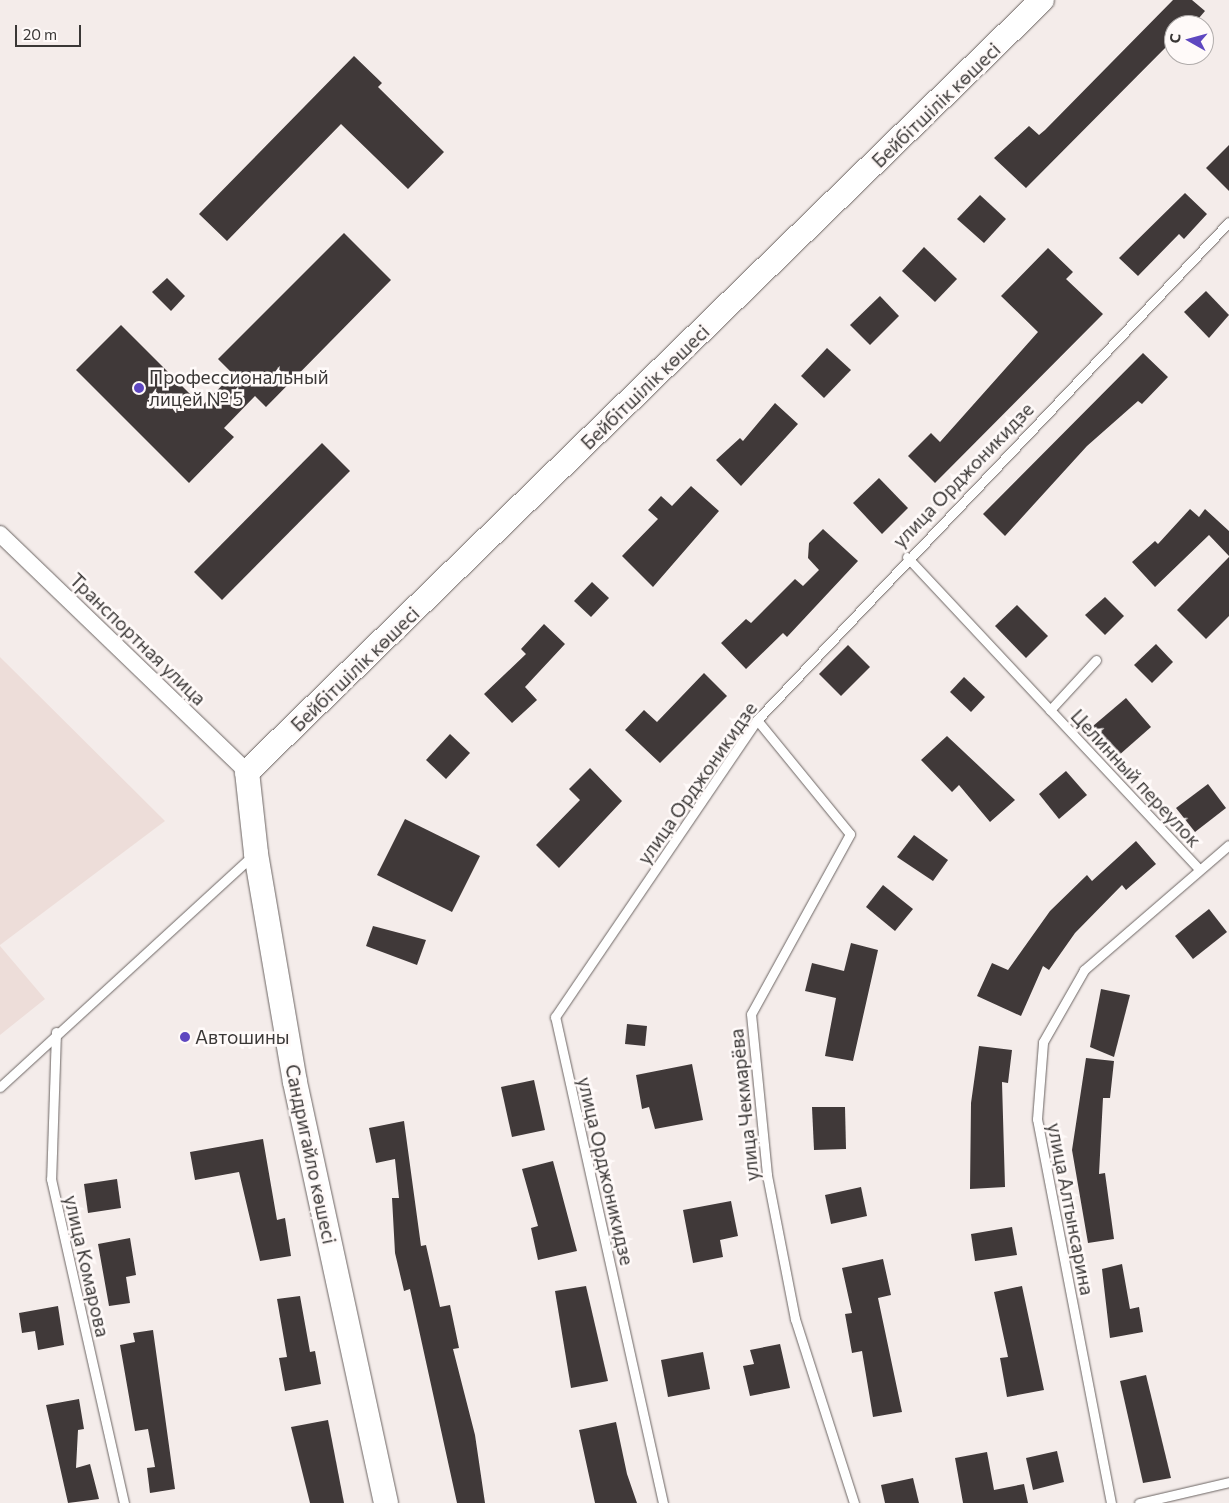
<!DOCTYPE html>
<html>
<head>
<meta charset="utf-8">
<style>
	body { margin:0 }
	#map { position:relative; width:1229px; height:1503px; overflow:hidden; background:#f4ecea; font-family:Commissioner,sans-serif }
	div>[style] { position:absolute }
	.built>* { inset:0; background:#edddd9 }
	.building>* { inset:0; background:#403939 }
	.roads { filter:drop-shadow(0 0 1px #6c6563) drop-shadow(0 0 1px #6c6563) }
	.lane>* { height:9px; margin:-4.5px; padding:0 4.5px; transform-origin:4.5px; border-radius:4.5px; background:#fff }
	.street>* { height:16px; margin:-8px; padding:0 8px; transform-origin:8px; border-radius:8px; background:#fff }
	.secondary>* { height:24px; margin:-12px; padding:0 12px; transform-origin:12px; border-radius:12px; background:#fff }
	.dots>* { width:14px; height:14px; translate:-50% -50%; box-sizing:border-box; border:2px solid #fffaf9; border-radius:50% }
	span { translate:-50% -50%; white-space:nowrap; text-align:center; line-height:1.15; -webkit-text-stroke:5px #fffaf9; paint-order:stroke }
	.street-label { font-size:19px; color:#3a3736 }
	.poi-label { font-size:19px; color:#3a3736 }
	.left { translate:0 -50%; text-align:left }
	.north { position:absolute; left:1164px; top:15px; width:50px; height:50px; box-sizing:border-box; background:#fffaf9; border:1px solid #b0acab; border-radius:50%; rotate:277deg; font-size:14px; font-weight:700; line-height:20px; text-align:center; color:#3a3736 }
	.north::after { content:''; display:block; margin:auto; width:18px; height:22px; background:#5e47c0; clip-path:polygon(50% 0,100% 100%,50% 72%,0 100%) }
	.scale { position:absolute; left:15px; top:25px; width:66px; height:22px; box-sizing:border-box; border:2px solid #3a3736; border-top:0; padding-left:6px; font-size:15px; line-height:18px; white-space:nowrap; color:#3a3736; -webkit-text-stroke:4px #fffaf9; paint-order:stroke }
</style>
</head>
<body>
<div id="map">
	<div class="built">
		<i style="clip-path:polygon(0 657px,165px 821px,0 945px)"></i>
		<i style="clip-path:polygon(0 946px,45px 999px,0 1035px)"></i>
	</div>
	<div class="building">
		<i style="clip-path:polygon(1173px 0,1192px 0,1205px 11px,1193px 25px,1174px 25px,1174px 39px,1026px 188px,994px 158px,1029px 126px,1039px 135px,1045px 130px)"></i>
		<i style="clip-path:polygon(354px 56px,382px 83px,378px 87px,444px 152px,408px 189px,341px 124px,227px 241px,199px 214px)"></i>
		<i style="clip-path:polygon(1229px 145px,1229px 191px,1206px 168px)"></i>
		<i style="clip-path:polygon(1185px 193px,1207px 214px,1184px 239px,1179px 234px,1138px 276px,1119px 258px)"></i>
		<i style="clip-path:polygon(980px 195px,1006px 219px,984px 243px,957px 219px)"></i>
		<i style="clip-path:polygon(344px 233px,391px 280px,266px 407px,255px 396px,224px 428px,234px 437px,189px 483px,76px 370px,121px 325px,202px 406px,233px 374px,218px 359px)"></i>
		<i style="clip-path:polygon(924px 247px,957px 279px,935px 302px,902px 271px)"></i>
		<i style="clip-path:polygon(1048px 248px,1073px 272px,1066px 279px,1103px 314px,935px 483px,908px 456px,931px 433px,940px 442px,1038px 332px,1001px 296px)"></i>
		<i style="clip-path:polygon(167px 278px,185px 296px,171px 311px,152px 292px)"></i>
		<i style="clip-path:polygon(1206px 291px,1229px 315px,1209px 338px,1184px 312px)"></i>
		<i style="clip-path:polygon(880px 296px,899px 316px,870px 345px,850px 325px)"></i>
		<i style="clip-path:polygon(827px 348px,851px 370px,824px 398px,801px 376px)"></i>
		<i style="clip-path:polygon(1143px 353px,1168px 377px,1142px 404px,1138px 401px,1087px 446px,1005px 536px,983px 514px)"></i>
		<i style="clip-path:polygon(775px 403px,798px 424px,741px 486px,716px 460px,740px 438px,743px 441px)"></i>
		<i style="clip-path:polygon(322px 443px,350px 471px,222px 600px,194px 572px)"></i>
		<i style="clip-path:polygon(879px 478px,908px 508px,882px 534px,853px 503px)"></i>
		<i style="clip-path:polygon(691px 486px,719px 511px,653px 587px,622px 556px,658px 519px,648px 510px,661px 496px,672px 506px)"></i>
		<i style="clip-path:polygon(1190px 509px,1199px 517px,1205px 509px,1229px 531px,1229px 556px,1209px 535px,1155px 587px,1132px 562px,1155px 541px,1158px 544px)"></i>
		<i style="clip-path:polygon(823px 529px,858px 561px,787px 637px,783px 633px,746px 669px,721px 643px,746px 619px,751px 623px,795px 579px,803px 586px,819px 570px,808px 558px,809px 543px)"></i>
		<i style="clip-path:polygon(1229px 557px,1229px 616px,1206px 639px,1177px 610px)"></i>
		<i style="clip-path:polygon(592px 582px,609px 598px,591px 617px,574px 601px)"></i>
		<i style="clip-path:polygon(1105px 597px,1124px 616px,1105px 635px,1085px 615px)"></i>
		<i style="clip-path:polygon(1017px 605px,1048px 636px,1026px 658px,995px 626px)"></i>
		<i style="clip-path:polygon(544px 624px,565px 644px,525px 687px,537px 700px,512px 723px,484px 694px,526px 654px,521px 649px)"></i>
		<i style="clip-path:polygon(1156px 644px,1173px 662px,1152px 683px,1134px 665px)"></i>
		<i style="clip-path:polygon(848px 645px,870px 667px,841px 696px,819px 674px)"></i>
		<i style="clip-path:polygon(704px 673px,727px 696px,660px 763px,625px 730px,644px 710px,657px 722px)"></i>
		<i style="clip-path:polygon(964px 677px,985px 697px,971px 712px,950px 692px)"></i>
		<i style="clip-path:polygon(1126px 698px,1151px 727px,1118px 756px,1093px 726px)"></i>
		<i style="clip-path:polygon(450px 734px,470px 753px,446px 779px,426px 760px)"></i>
		<i style="clip-path:polygon(947px 736px,1015px 800px,990px 822px,959px 785px,952px 792px,921px 760px)"></i>
		<i style="clip-path:polygon(590px 768px,622px 801px,559px 868px,536px 845px,580px 800px,569px 789px)"></i>
		<i style="clip-path:polygon(1066px 771px,1087px 795px,1059px 819px,1039px 794px)"></i>
		<i style="clip-path:polygon(1208px 784px,1226px 808px,1195px 832px,1176px 808px)"></i>
		<i style="clip-path:polygon(405px 819px,480px 856px,452px 912px,377px 875px)"></i>
		<i style="clip-path:polygon(914px 835px,948px 860px,933px 881px,897px 857px)"></i>
		<i style="clip-path:polygon(1136px 841px,1156px 864px,1126px 890px,1122px 885px,1075px 933px,1049px 970px,1043px 966px,1021px 1016px,977px 996px,992px 963px,1008px 970px,1050px 911px,1087px 875px,1092px 881px)"></i>
		<i style="clip-path:polygon(883px 885px,913px 909px,895px 931px,866px 907px)"></i>
		<i style="clip-path:polygon(1209px 909px,1227px 932px,1193px 959px,1175px 936px)"></i>
		<i style="clip-path:polygon(373px 926px,426px 940px,417px 965px,366px 946px)"></i>
		<i style="clip-path:polygon(851px 943px,878px 950px,853px 1061px,825px 1056px,836px 998px,805px 991px,812px 963px,844px 971px)"></i>
		<i style="clip-path:polygon(1101px 989px,1130px 995px,1114px 1057px,1090px 1047px)"></i>
		<i style="clip-path:polygon(627px 1024px,647px 1026px,645px 1046px,625px 1044px)"></i>
		<i style="clip-path:polygon(979px 1046px,1012px 1050px,1008px 1083px,1002px 1082px,1005px 1187px,970px 1189px,971px 1103px)"></i>
		<i style="clip-path:polygon(1086px 1058px,1114px 1061px,1110px 1098px,1103px 1098px,1099px 1174px,1105px 1173px,1114px 1239px,1088px 1243px,1072px 1150px)"></i>
		<i style="clip-path:polygon(692px 1064px,703px 1120px,655px 1129px,649px 1107px,642px 1109px,636px 1075px)"></i>
		<i style="clip-path:polygon(534px 1080px,545px 1130px,512px 1137px,501px 1087px)"></i>
		<i style="clip-path:polygon(812px 1107px,845px 1107px,846px 1149px,814px 1150px)"></i>
		<i style="clip-path:polygon(404px 1121px,421px 1246px,426px 1245px,440px 1307px,450px 1305px,459px 1348px,453px 1349px,475px 1435px,485px 1503px,457px 1503px,410px 1289px,404px 1291px,395px 1253px,392px 1198px,399px 1198px,395px 1159px,376px 1163px,369px 1128px)"></i>
		<i style="clip-path:polygon(263px 1139px,277px 1220px,285px 1218px,291px 1256px,260px 1261px,239px 1172px,195px 1180px,190px 1152px)"></i>
		<i style="clip-path:polygon(553px 1161px,577px 1251px,538px 1260px,531px 1228px,538px 1226px,522px 1169px)"></i>
		<i style="clip-path:polygon(117px 1179px,121px 1208px,88px 1213px,84px 1184px)"></i>
		<i style="clip-path:polygon(861px 1187px,867px 1216px,831px 1224px,825px 1195px)"></i>
		<i style="clip-path:polygon(731px 1201px,738px 1236px,720px 1240px,723px 1257px,693px 1263px,683px 1210px)"></i>
		<i style="clip-path:polygon(1012px 1227px,1017px 1255px,975px 1261px,971px 1234px)"></i>
		<i style="clip-path:polygon(130px 1238px,136px 1275px,126px 1277px,130px 1303px,109px 1306px,98px 1244px)"></i>
		<i style="clip-path:polygon(883px 1259px,891px 1295px,878px 1298px,902px 1412px,873px 1417px,862px 1351px,852px 1353px,845px 1314px,852px 1313px,842px 1268px)"></i>
		<i style="clip-path:polygon(1122px 1264px,1130px 1309px,1139px 1307px,1143px 1332px,1110px 1338px,1102px 1269px)"></i>
		<i style="clip-path:polygon(586px 1286px,608px 1381px,571px 1388px,555px 1291px)"></i>
		<i style="clip-path:polygon(1022px 1286px,1044px 1390px,1007px 1397px,1000px 1358px,1008px 1357px,994px 1292px)"></i>
		<i style="clip-path:polygon(300px 1296px,310px 1352px,315px 1351px,321px 1384px,285px 1391px,279px 1358px,287px 1357px,277px 1299px)"></i>
		<i style="clip-path:polygon(58px 1306px,64px 1345px,38px 1350px,35px 1331px,22px 1333px,19px 1313px)"></i>
		<i style="clip-path:polygon(153px 1330px,175px 1489px,150px 1493px,147px 1468px,155px 1467px,148px 1429px,135px 1431px,120px 1345px,135px 1342px,133px 1333px)"></i>
		<i style="clip-path:polygon(780px 1344px,790px 1388px,750px 1396px,743px 1366px,754px 1364px,750px 1350px)"></i>
		<i style="clip-path:polygon(703px 1352px,710px 1389px,668px 1397px,661px 1360px)"></i>
		<i style="clip-path:polygon(1146px 1375px,1171px 1478px,1143px 1483px,1120px 1381px)"></i>
		<i style="clip-path:polygon(79px 1399px,84px 1429px,78px 1430px,76px 1468px,90px 1464px,99px 1499px,68px 1503px,46px 1405px)"></i>
		<i style="clip-path:polygon(328px 1420px,344px 1503px,310px 1503px,291px 1427px)"></i>
		<i style="clip-path:polygon(616px 1422px,627px 1474px,637px 1503px,595px 1503px,579px 1430px)"></i>
		<i style="clip-path:polygon(1057px 1451px,1064px 1482px,1033px 1490px,1026px 1458px)"></i>
		<i style="clip-path:polygon(987px 1452px,994px 1490px,1024px 1484px,1028px 1503px,963px 1503px,955px 1458px)"></i>
		<i style="clip-path:polygon(913px 1478px,919px 1503px,885px 1503px,881px 1485px)"></i>
	</div>
	<div class="roads">
		<div class="lane">
			<i style="left:907px;top:557px;width:426px;rotate:46.9deg"></i>
			<i style="left:1050px;top:710px;width:68px;rotate:-47.4deg"></i>
			<i style="left:757px;top:720px;width:147px;rotate:50.8deg"></i>
			<i style="left:850px;top:834px;width:205px;rotate:118.8deg"></i>
			<i style="left:751px;top:1014px;width:162px;rotate:84.3deg"></i>
			<i style="left:767px;top:1175px;width:147px;rotate:79deg"></i>
			<i style="left:795px;top:1319px;width:193px;rotate:72.2deg"></i>
			<i style="left:56px;top:1032px;width:147px;rotate:91.9deg"></i>
			<i style="left:51px;top:1179px;width:332px;rotate:77.3deg"></i>
			<i style="left:0;top:1087px;width:345px;rotate:-42.5deg"></i>
			<i style="left:663px;top:1503px;width:498px;rotate:-102.5deg"></i>
			<i style="left:555px;top:1017px;width:359px;rotate:-55.8deg"></i>
			<i style="left:757px;top:720px;width:686px;rotate:-46.54deg"></i>
			<i style="left:1111px;top:1503px;width:391px;rotate:-100.9deg"></i>
			<i style="left:1037px;top:1119px;width:77px;rotate:-85.5deg"></i>
			<i style="left:1043px;top:1042px;width:83px;rotate:-60.3deg"></i>
			<i style="left:1084px;top:970px;width:191px;rotate:-40.8deg"></i>
			<i style="left:1139px;top:1503px;width:92px;rotate:-13.1deg"></i>
		</div>
		<div class="street">
			<i style="left:0;top:534px;width:343px;rotate:43.9deg"></i>
		</div>
		<div class="secondary">
			<i style="left:386px;top:1503px;width:431px;rotate:-102.2deg"></i>
			<i style="left:295px;top:1082px;width:232px;rotate:-99.7deg"></i>
			<i style="left:256px;top:853px;width:81px;rotate:-96.3deg"></i>
			<i style="left:247px;top:772px;width:1108px;rotate:-44.16deg"></i>
		</div>
	</div>
	<div class="dots">
		<i style="left:139px;top:388px;background:#5e47c0"></i>
		<i style="left:185px;top:1037px;background:#5e47c0"></i>
	</div>
	<div class="street-label">
		<span style="left:936px;top:105px;rotate:-44deg">Бейбітшілік көшесі</span>
		<span style="left:645px;top:387px;rotate:-44deg">Бейбітшілік көшесі</span>
		<span style="left:963px;top:475px;rotate:-46deg">улица Орджоникидзе</span>
		<span style="left:138px;top:639px;rotate:44deg">Транспортная улица</span>
		<span style="left:355px;top:669px;rotate:-44deg">Бейбітшілік көшесі</span>
		<span style="left:1136px;top:778px;rotate:47deg">Целинный переулок</span>
		<span style="left:697px;top:783px;rotate:-55deg">улица Орджоникидзе</span>
		<span style="left:744px;top:1105px;rotate:-96deg">улица Чекмарёва</span>
		<span style="left:311px;top:1154px;rotate:78deg">Сандригайло көшесі</span>
		<span style="left:606px;top:1171px;rotate:77deg">улица Орджоникидзе</span>
		<span style="left:1071px;top:1209px;rotate:79deg">улица Алтынсарина</span>
		<span style="left:87px;top:1266px;rotate:77deg">улица Комарова</span>
	</div>
	<div class="poi-label">
		<span class="left" style="left:149px;top:388px">Профессиональный<br>лицей № 5</span>
		<span class="left" style="left:195px;top:1037px">Автошины</span>
	</div>
	<div class="north">С</div>
	<div class="scale">20 m</div>
</div>
</body>
</html>
